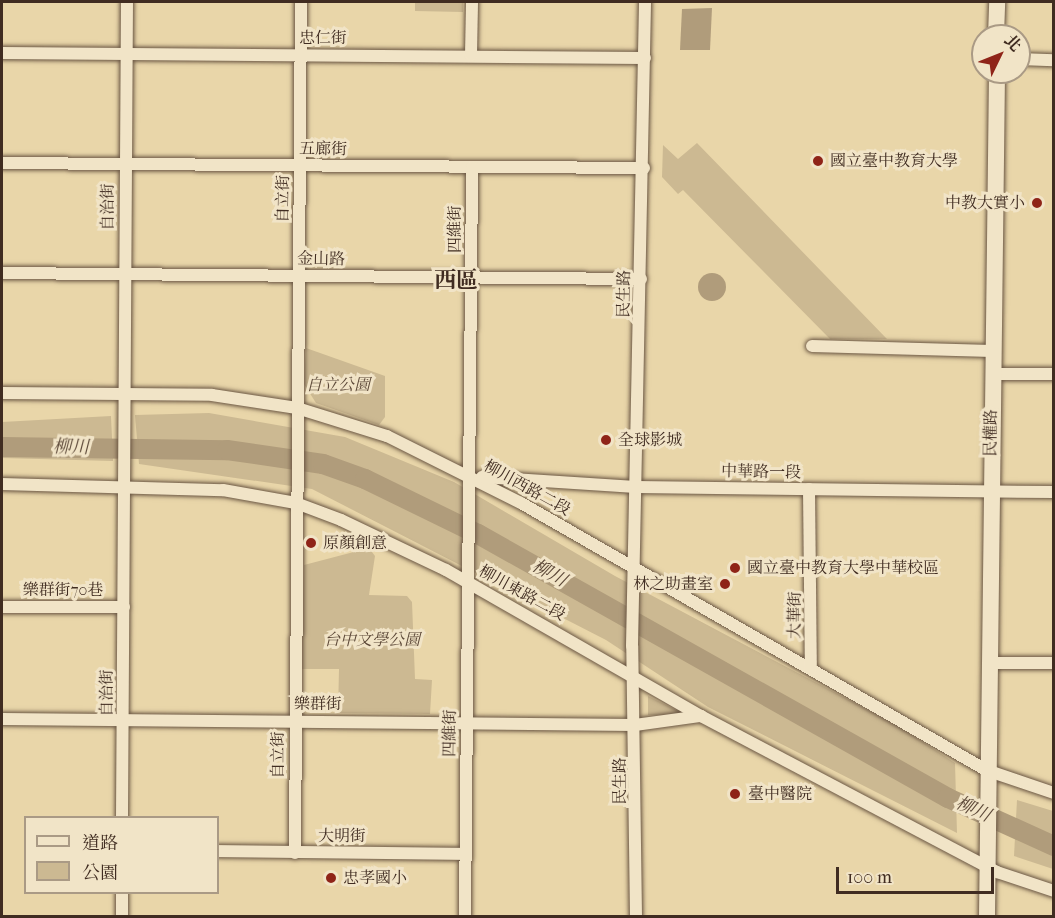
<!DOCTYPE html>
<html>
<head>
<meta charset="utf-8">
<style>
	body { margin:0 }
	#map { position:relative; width:1055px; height:918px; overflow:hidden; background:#e9d6a9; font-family:"IM FELL French Canon","Noto Serif TC",serif }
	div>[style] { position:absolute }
	.green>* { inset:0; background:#ccb992 }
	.water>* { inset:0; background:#b09c7b }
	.round { border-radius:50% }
	.river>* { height:20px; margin:-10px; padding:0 10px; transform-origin:10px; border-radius:10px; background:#b09c7b }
	.roads { filter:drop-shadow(0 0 2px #6a5643) drop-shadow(0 0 2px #6a5643) }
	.street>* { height:12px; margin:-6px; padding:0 6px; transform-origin:6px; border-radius:6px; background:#f1e4c7 }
	.secondary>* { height:16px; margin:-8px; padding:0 8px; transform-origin:8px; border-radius:8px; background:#f1e4c7 }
	.dots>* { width:16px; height:16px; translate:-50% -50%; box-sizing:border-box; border:3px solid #f1e4c7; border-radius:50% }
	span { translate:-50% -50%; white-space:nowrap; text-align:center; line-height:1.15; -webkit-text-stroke:6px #f1e4c7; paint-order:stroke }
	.street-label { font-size:16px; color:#402c21 }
	.poi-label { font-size:16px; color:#402c21 }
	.left { translate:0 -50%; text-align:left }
	.right { translate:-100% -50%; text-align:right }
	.park-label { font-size:16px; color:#5c4838; font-style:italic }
	.water-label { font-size:18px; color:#5c4838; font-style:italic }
	.district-label { font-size:22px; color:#402c21; font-weight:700 }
	.frame { position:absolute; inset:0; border:3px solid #402c21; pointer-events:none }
	.legend { position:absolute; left:24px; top:816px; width:195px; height:78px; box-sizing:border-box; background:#f1e4c7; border:2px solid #aa9a85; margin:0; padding:8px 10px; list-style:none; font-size:18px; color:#402c21 }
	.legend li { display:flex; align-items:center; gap:12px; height:30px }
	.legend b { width:30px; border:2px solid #aa9a85 }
	.north { position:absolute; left:971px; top:24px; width:60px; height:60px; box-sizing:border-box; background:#f1e4c7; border:2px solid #aa9a85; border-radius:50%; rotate:47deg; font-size:16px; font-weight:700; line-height:24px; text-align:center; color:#402c21 }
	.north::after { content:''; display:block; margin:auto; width:21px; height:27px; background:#8f2418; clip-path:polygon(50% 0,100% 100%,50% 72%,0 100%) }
	.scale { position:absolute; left:836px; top:867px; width:158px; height:27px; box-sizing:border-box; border:3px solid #402c21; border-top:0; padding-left:8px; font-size:18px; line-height:21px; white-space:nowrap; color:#402c21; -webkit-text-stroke:4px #f1e4c7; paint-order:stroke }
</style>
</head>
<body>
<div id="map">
	<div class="green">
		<i style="clip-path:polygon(415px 2px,463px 2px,463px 12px,415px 11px)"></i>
		<i style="clip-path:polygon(697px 143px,887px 339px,830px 339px,683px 190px,678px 194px,662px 177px,663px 145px,678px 159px)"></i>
		<i style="clip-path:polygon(306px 348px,385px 376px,385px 417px,379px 425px,316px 403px,304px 384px)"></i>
		<i style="clip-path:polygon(209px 413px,345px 437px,454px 482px,615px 576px,898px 726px,955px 763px,957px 833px,708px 707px,606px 640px,312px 489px,139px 464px,135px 415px)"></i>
		<i style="clip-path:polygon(111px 416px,113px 461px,2px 458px,2px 422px)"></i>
		<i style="clip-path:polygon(369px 548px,375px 556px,369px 595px,407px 596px,412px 602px,415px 679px,432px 680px,430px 714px,338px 713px,339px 669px,301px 669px,304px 565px)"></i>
		<i style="clip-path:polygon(648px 696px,678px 711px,680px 715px,648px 715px)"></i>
		<i style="clip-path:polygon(1017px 800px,1053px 811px,1053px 869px,1014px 856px)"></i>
	</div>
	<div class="water">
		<i style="clip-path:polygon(712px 8px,710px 50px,680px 50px,682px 9px)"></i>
		<i class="round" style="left:698px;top:273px;width:28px;height:28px"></i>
		<i style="clip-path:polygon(1020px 822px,1053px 838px,1053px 852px,1022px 841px)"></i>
	</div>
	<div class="river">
		<i style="left:2px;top:447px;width:225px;rotate:0.8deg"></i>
		<i style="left:227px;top:450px;width:97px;rotate:8.3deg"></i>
		<i style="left:323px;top:464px;width:45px;rotate:19.7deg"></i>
		<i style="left:365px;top:479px;width:126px;rotate:26deg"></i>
		<i style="left:478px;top:534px;width:539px;rotate:29.32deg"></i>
		<i style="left:948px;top:798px;width:116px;rotate:24.4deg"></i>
	</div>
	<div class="roads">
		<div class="street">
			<i style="left:2px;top:53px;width:643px;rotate:0.45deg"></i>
			<i style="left:471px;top:55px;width:53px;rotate:-88.9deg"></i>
			<i style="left:1019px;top:59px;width:35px;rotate:2deg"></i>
			<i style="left:2px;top:163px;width:642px;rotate:0.45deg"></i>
			<i style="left:2px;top:273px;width:639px;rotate:0.54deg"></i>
			<i style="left:812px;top:346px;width:180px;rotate:1.6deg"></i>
			<i style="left:992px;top:374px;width:62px"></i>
			<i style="left:2px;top:393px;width:210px;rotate:0.5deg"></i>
			<i style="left:212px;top:395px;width:86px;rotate:8.7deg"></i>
			<i style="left:297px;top:408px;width:94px;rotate:17.3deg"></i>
			<i style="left:387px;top:436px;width:150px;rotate:26.6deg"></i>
			<i style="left:521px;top:503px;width:536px;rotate:29.86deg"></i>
			<i style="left:986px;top:770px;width:72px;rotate:18.7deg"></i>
			<i style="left:482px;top:477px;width:154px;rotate:3.7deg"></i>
			<i style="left:636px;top:487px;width:418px;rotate:0.7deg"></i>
			<i style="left:2px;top:484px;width:221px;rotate:1.6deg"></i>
			<i style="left:223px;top:490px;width:74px;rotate:10.1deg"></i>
			<i style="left:296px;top:503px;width:48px;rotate:20.7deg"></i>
			<i style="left:341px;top:520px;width:116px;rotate:25.5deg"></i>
			<i style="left:446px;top:570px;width:294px;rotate:29.8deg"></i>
			<i style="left:701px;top:716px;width:335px;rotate:27.8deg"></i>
			<i style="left:997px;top:872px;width:60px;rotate:18.4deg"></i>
			<i style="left:809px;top:489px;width:180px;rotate:89.4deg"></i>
			<i style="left:2px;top:607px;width:122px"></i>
			<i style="left:991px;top:663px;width:63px"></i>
			<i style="left:2px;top:719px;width:633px;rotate:0.54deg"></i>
			<i style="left:635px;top:725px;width:67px;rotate:-7.8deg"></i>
			<i style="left:122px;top:818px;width:816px;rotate:-89.65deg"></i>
			<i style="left:218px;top:851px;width:248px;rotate:0.7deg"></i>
			<i style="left:295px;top:853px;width:851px;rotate:-89.6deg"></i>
			<i style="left:122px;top:916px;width:24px;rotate:-90deg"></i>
			<i style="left:465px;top:916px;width:749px;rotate:-89.46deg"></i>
			<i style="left:636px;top:916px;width:270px;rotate:-90.8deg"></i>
			<i style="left:632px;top:646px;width:644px;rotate:-88.84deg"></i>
		</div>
		<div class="secondary">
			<i style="left:996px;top:36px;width:34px;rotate:-88deg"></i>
			<i style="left:987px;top:916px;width:844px;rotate:-89.32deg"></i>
		</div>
	</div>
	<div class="dots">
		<i style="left:818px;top:161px;background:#8f2418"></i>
		<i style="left:1037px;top:203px;background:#8f2418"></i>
		<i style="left:606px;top:440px;background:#8f2418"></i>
		<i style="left:311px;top:543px;background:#8f2418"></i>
		<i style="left:735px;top:568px;background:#8f2418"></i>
		<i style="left:725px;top:584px;background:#8f2418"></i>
		<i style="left:735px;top:794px;background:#8f2418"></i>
		<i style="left:331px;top:878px;background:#8f2418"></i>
	</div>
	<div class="street-label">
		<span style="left:323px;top:38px">忠仁街</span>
		<span style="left:323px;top:149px;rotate:1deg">五廊街</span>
		<span style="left:283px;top:199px;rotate:-89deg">自立街</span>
		<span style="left:108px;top:207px;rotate:-90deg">自治街</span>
		<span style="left:455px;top:229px;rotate:-90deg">四維街</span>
		<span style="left:321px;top:259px;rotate:1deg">金山路</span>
		<span style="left:624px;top:294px;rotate:-89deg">民生路</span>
		<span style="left:991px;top:433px;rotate:-89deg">民權路</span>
		<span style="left:761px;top:472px;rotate:1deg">中華路一段</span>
		<span style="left:527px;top:488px;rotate:29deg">柳川西路二段</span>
		<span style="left:63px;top:590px">樂群街70巷</span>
		<span style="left:522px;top:593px;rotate:29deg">柳川東路二段</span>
		<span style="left:795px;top:615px;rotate:-89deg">大華街</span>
		<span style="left:107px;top:693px;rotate:-90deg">自治街</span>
		<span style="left:318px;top:704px">樂群街</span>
		<span style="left:450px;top:733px;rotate:-89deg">四維街</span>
		<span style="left:278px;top:755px;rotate:-90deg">自立街</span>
		<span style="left:620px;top:781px;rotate:-90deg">民生路</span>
		<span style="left:342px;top:836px">大明街</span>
	</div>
	<div class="poi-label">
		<span class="left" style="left:830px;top:161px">國立臺中教育大學</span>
		<span class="right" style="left:1025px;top:203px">中教大實小</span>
		<span class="left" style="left:618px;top:440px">全球影城</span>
		<span class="left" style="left:323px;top:543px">原顏創意</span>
		<span class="left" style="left:747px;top:568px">國立臺中教育大學中華校區</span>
		<span class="right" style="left:713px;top:584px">林之助畫室</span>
		<span class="left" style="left:748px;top:794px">臺中醫院</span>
		<span class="left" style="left:343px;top:878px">忠孝國小</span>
	</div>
	<div class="park-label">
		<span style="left:338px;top:385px">自立公園</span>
		<span style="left:372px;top:640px">台中文學公園</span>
	</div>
	<div class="water-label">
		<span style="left:71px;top:448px;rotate:1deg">柳川</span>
		<span style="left:549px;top:574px;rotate:29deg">柳川</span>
		<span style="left:973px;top:810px;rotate:24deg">柳川</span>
	</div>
	<div class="district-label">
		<span style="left:456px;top:281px">西區</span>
	</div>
	<div class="frame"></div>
	<ul class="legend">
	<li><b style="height:8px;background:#f1e4c7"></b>道路</li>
	<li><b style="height:16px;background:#ccb992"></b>公園</li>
	</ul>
	<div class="north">北</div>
	<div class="scale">100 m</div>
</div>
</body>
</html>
